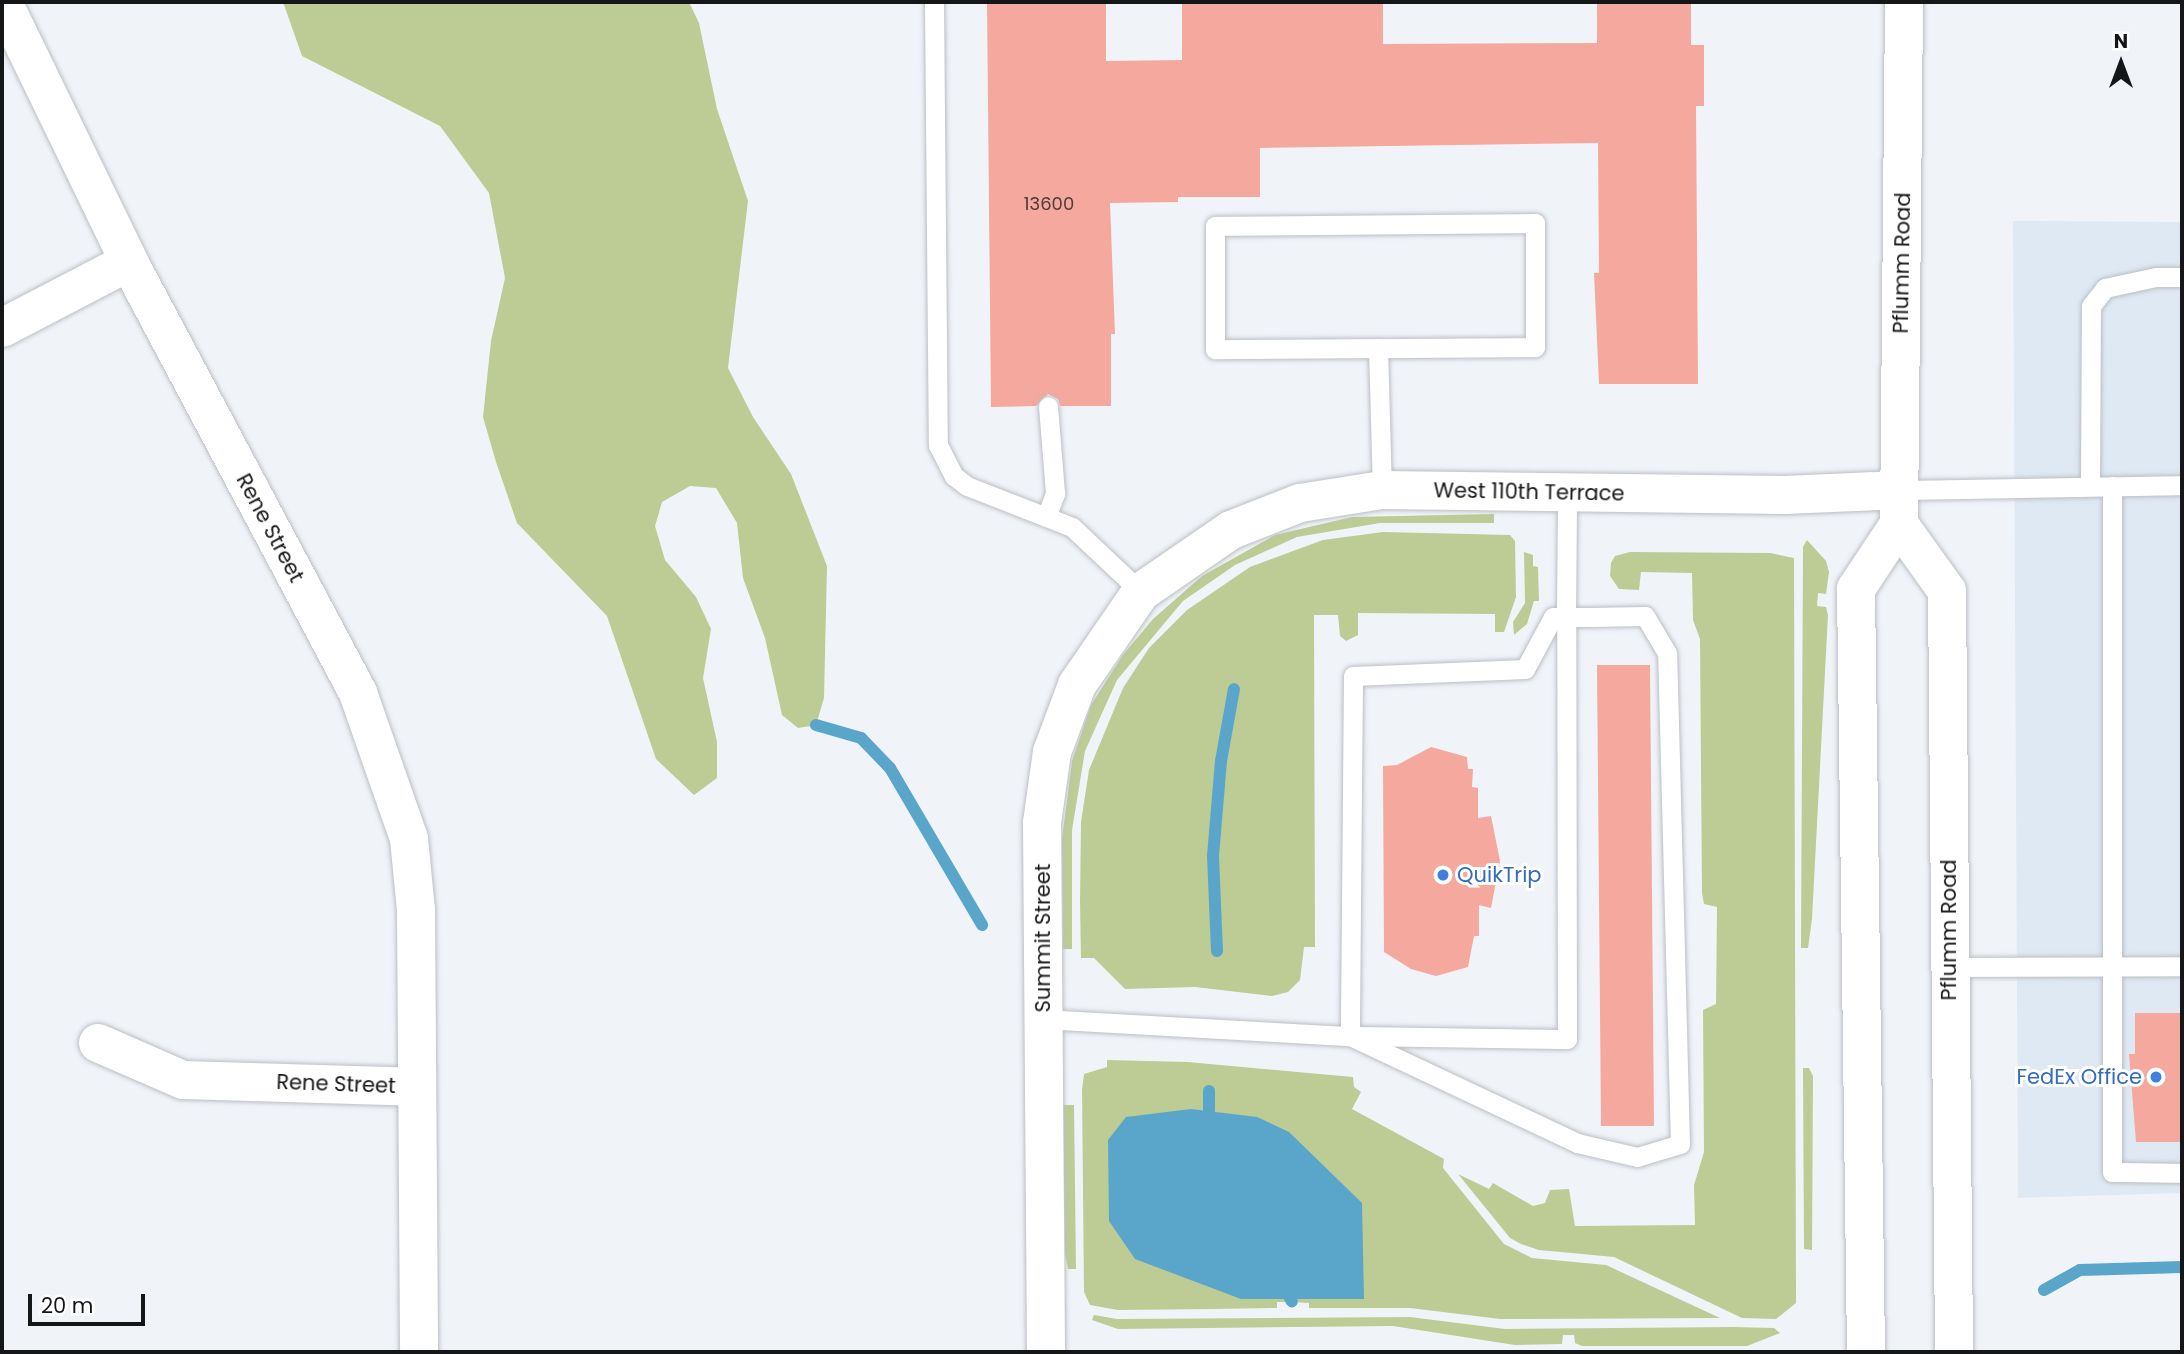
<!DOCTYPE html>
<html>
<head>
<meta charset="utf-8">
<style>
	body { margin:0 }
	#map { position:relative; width:2184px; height:1354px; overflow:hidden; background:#f0f4f9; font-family:Poppins,sans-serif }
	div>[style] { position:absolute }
	.built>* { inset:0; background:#dfe9f4 }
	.green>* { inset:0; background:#bdcb95 }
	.water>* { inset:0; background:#5aa6cb }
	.stream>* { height:12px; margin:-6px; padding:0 6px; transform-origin:6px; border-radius:6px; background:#5aa6cb }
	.building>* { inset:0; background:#f5a89d }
	.roads { filter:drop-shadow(0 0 2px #bbbfc4) drop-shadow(0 0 2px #bbbfc4) }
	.lane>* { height:19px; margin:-9.5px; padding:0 9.5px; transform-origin:9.5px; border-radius:9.5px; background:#fff }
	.street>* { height:38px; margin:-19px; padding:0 19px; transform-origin:19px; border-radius:19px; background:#fff }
	.secondary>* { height:38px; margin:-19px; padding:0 19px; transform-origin:19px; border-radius:19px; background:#fff }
	.dots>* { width:19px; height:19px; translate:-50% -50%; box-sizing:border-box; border:4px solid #fff; border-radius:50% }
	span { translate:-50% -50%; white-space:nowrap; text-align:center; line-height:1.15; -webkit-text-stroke:6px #fff; paint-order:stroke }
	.number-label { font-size:18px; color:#4d3a39 }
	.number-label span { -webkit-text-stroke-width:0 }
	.street-label { font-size:21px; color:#151618 }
	.shop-label { font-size:21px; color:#366cbe }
	.left { translate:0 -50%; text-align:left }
	.right { translate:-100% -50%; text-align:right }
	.frame { position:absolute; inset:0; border:4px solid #151618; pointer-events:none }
	.north { position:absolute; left:2086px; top:28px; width:70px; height:70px; -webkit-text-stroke:5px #fff; paint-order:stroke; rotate:0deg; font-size:19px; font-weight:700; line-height:28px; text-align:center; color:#151618 }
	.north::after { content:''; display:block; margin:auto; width:24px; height:32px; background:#151618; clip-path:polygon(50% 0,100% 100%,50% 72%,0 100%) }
	.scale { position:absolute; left:28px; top:1294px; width:117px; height:32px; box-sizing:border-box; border:4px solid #151618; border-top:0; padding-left:9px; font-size:21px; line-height:24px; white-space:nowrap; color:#151618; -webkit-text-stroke:5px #fff; paint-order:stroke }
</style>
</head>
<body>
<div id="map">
	<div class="built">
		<i style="clip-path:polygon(2013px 221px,2182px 222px,2182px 1193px,2018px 1198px)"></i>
	</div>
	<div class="green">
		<i style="clip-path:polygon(283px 2px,689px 2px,699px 23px,717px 109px,748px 201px,728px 368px,753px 417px,791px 474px,827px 566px,824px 698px,816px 725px,798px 728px,782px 715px,765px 638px,743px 578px,737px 523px,716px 488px,690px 486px,662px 502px,655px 526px,665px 560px,696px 597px,711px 629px,703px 678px,717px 742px,717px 778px,694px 795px,656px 759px,607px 616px,517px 523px,496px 462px,483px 417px,491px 341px,505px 278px,489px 193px,440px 126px,302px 56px)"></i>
		<i style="clip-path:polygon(1494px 514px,1494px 523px,1380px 523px,1297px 537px,1235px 565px,1183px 601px,1117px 680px,1085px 751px,1072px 830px,1072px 949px,1063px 949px,1062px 839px,1072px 761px,1091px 705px,1122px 656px,1153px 619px,1202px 576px,1275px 535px,1352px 517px)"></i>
		<i style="clip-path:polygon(1383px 532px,1510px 535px,1515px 541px,1516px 597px,1504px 632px,1495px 632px,1495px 614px,1358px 613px,1358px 635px,1346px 641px,1340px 636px,1338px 615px,1314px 615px,1315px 947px,1304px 947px,1300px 980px,1288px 992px,1272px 996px,1195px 987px,1125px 989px,1094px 958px,1081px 958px,1080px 902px,1081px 822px,1089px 770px,1123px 688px,1149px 648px,1187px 610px,1250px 567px,1323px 540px)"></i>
		<i style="clip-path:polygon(1807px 540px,1826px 561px,1829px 572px,1826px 594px,1818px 593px,1817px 606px,1826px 607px,1828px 615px,1812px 919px,1808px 948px,1801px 948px,1803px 547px)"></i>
		<i style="clip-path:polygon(1524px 552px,1533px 555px,1533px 566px,1538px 567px,1539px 601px,1534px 601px,1527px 624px,1514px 635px,1513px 622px,1525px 603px)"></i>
		<i style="clip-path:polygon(1630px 552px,1770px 553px,1794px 558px,1796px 1292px,1796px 1303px,1776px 1319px,1742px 1318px,1614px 1257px,1539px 1250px,1521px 1244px,1510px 1238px,1458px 1174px,1489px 1189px,1493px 1183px,1533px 1206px,1545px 1203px,1550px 1190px,1569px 1189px,1575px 1226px,1695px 1225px,1694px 1185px,1704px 1152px,1703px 1010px,1716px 1004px,1717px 907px,1704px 904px,1702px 893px,1700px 639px,1693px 620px,1692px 573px,1641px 572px,1639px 590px,1619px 589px,1610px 576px,1611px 563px,1615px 556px)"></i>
		<i style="clip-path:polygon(1107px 1060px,1188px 1062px,1353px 1077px,1354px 1087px,1361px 1092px,1352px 1109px,1444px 1159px,1443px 1168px,1504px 1244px,1532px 1258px,1606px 1265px,1720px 1318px,1500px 1319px,1410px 1308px,1309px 1308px,1309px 1303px,1292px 1302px,1277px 1302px,1277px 1308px,1213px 1309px,1118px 1310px,1090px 1305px,1084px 1292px,1082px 1090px,1084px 1074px,1107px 1067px)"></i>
		<i style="clip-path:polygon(1803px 1068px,1809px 1068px,1813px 1076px,1812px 1250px,1804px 1249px)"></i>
		<i style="clip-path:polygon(1063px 1105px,1074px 1105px,1076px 1269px,1068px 1269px,1065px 1253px)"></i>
		<i style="clip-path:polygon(1094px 1315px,1117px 1319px,1410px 1317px,1505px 1329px,1734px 1327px,1774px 1328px,1780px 1333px,1747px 1346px,1582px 1346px,1575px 1343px,1574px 1335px,1563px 1335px,1562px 1344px,1515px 1345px,1393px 1326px,1118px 1329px,1092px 1320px)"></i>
	</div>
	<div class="water">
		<i style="clip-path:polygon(1191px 1109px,1257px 1117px,1289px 1132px,1362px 1203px,1364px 1299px,1241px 1299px,1135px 1259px,1109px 1221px,1108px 1140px,1126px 1117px)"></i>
	</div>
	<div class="stream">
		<i style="left:816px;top:725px;width:47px;rotate:16.1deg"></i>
		<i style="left:861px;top:738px;width:42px;rotate:46deg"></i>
		<i style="left:890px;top:768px;width:182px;rotate:59.6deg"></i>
		<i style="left:1217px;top:951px;width:95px;rotate:-92.4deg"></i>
		<i style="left:1213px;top:856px;width:95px;rotate:-85.2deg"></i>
		<i style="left:1221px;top:761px;width:73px;rotate:-79.8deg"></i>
		<i style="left:1209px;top:1110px;width:19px;rotate:-90deg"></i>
		<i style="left:1282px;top:1283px;width:21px;rotate:62deg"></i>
		<i style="left:2044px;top:1290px;width:41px;rotate:-29.1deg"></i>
		<i style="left:2080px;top:1270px;width:102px;rotate:-1.7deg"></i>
	</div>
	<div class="building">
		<i style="clip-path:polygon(987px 2px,1106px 2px,1106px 61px,1182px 60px,1182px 2px,1383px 2px,1383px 44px,1597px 43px,1597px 2px,1691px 2px,1691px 45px,1704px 45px,1704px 106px,1696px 106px,1698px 384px,1599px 384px,1594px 273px,1599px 273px,1598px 143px,1260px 148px,1260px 197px,1178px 197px,1178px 202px,1110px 203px,1115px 334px,1111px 334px,1111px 406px,1060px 406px,1058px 399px,1048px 394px,1036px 406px,991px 407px)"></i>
		<i style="clip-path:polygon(1597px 665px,1650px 665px,1654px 1126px,1601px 1126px)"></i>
		<i style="clip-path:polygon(1431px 747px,1467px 757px,1468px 769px,1473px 769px,1472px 787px,1478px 788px,1478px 818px,1491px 816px,1500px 861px,1491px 908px,1479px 905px,1479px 936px,1474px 936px,1468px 967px,1436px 976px,1411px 969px,1384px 952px,1383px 766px,1397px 765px)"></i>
		<i style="clip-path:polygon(2135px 1013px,2182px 1013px,2182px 1142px,2136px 1142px,2129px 1054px,2135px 1054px)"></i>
	</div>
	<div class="roads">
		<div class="lane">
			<i style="left:934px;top:2px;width:443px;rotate:89.5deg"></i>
			<i style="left:938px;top:445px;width:35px;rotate:63deg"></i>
			<i style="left:954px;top:476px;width:16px;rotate:38deg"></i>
			<i style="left:967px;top:486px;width:113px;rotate:21.3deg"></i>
			<i style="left:1072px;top:527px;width:95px;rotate:43.3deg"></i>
			<i style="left:1378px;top:348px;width:163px;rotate:179.6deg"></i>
			<i style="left:1215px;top:349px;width:123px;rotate:-90deg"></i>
			<i style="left:1215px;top:226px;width:320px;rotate:-0.5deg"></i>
			<i style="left:1535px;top:223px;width:124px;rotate:90deg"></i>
			<i style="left:1535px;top:347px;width:157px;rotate:179.6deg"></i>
			<i style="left:1378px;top:348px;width:142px;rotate:88.4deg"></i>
			<i style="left:2090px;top:486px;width:180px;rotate:-89.7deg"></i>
			<i style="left:2091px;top:306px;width:23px;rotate:-52deg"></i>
			<i style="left:2105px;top:288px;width:52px;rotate:-12.2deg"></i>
			<i style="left:2156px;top:277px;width:26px"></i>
			<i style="left:2112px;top:486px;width:686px;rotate:90deg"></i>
			<i style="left:2112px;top:1172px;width:70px;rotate:0.8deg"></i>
			<i style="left:1900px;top:490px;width:282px;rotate:-1deg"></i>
			<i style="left:1046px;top:517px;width:26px;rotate:-69deg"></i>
			<i style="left:1055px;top:493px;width:87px;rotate:-94.6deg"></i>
			<i style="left:1949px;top:967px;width:233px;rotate:-0.2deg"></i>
			<i style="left:1043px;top:1019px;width:307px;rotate:3.2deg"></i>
			<i style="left:1350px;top:1036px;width:251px;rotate:25.2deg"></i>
			<i style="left:1577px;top:1143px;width:62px;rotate:13.1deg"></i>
			<i style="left:1637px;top:1157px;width:45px;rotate:-16.8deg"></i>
			<i style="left:1680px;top:1144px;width:491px;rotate:-91.5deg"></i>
			<i style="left:1667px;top:653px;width:43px;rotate:-120.7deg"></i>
			<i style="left:1645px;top:616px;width:55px;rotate:179deg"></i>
			<i style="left:1590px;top:617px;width:37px;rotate:180deg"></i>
			<i style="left:1553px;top:617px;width:59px;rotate:118.3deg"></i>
			<i style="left:1525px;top:669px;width:172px;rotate:177.7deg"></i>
			<i style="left:1353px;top:676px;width:360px;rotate:90.5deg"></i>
			<i style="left:1350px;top:1036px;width:217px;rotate:0.8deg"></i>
			<i style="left:1567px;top:1039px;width:422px;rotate:-90.1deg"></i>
			<i style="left:1566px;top:617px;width:124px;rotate:-89.5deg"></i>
		</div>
		<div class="street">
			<i style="left:3px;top:2px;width:289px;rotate:64.1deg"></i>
			<i style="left:129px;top:262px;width:488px;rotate:62deg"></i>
			<i style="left:358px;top:693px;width:155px;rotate:70.7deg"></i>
			<i style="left:409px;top:839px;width:71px;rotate:84.4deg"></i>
			<i style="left:416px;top:910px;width:442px;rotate:89.6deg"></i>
			<i style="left:2px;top:328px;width:143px;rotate:-27.5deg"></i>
			<i style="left:98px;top:1043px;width:93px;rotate:23.5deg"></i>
			<i style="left:183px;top:1080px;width:231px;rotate:1.7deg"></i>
			<i style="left:1046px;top:1352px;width:529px;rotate:-90.43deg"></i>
			<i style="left:1042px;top:823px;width:72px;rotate:-82deg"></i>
			<i style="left:1052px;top:752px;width:72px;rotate:-69.5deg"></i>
			<i style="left:1077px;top:685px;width:113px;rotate:-55.5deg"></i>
			<i style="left:1141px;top:592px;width:109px;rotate:-34.6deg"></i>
			<i style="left:1231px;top:530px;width:74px;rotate:-21.4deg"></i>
			<i style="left:1300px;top:503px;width:83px;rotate:-9deg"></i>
			<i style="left:1382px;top:490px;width:403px;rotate:0.7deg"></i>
			<i style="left:1785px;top:495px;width:115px;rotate:-2.5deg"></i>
		</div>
		<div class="secondary">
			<i style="left:1899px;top:524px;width:82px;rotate:54.4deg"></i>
			<i style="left:1947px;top:591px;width:761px;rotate:89.47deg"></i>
			<i style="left:1866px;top:1352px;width:763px;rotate:-90.75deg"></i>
			<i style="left:1856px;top:589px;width:78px;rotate:-56.5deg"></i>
			<i style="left:1899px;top:524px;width:522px;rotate:-89.45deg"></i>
		</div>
	</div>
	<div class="dots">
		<i style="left:1443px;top:875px;background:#3f7fe0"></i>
		<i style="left:2156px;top:1077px;background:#3f7fe0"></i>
	</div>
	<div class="number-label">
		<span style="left:1049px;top:204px">13600</span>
	</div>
	<div class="street-label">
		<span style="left:1902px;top:263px;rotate:-89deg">Pflumm Road</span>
		<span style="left:1529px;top:492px;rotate:1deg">West 110th Terrace</span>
		<span style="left:270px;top:528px;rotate:62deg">Rene Street</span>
		<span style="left:1949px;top:930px;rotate:-90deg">Pflumm Road</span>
		<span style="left:1043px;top:938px;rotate:-90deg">Summit Street</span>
		<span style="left:336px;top:1084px;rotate:2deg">Rene Street</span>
	</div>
	<div class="shop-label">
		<span class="left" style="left:1457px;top:875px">QuikTrip</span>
		<span class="right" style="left:2142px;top:1077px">FedEx Office</span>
	</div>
	<div class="frame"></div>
	<div class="north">N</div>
	<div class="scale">20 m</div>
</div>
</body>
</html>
